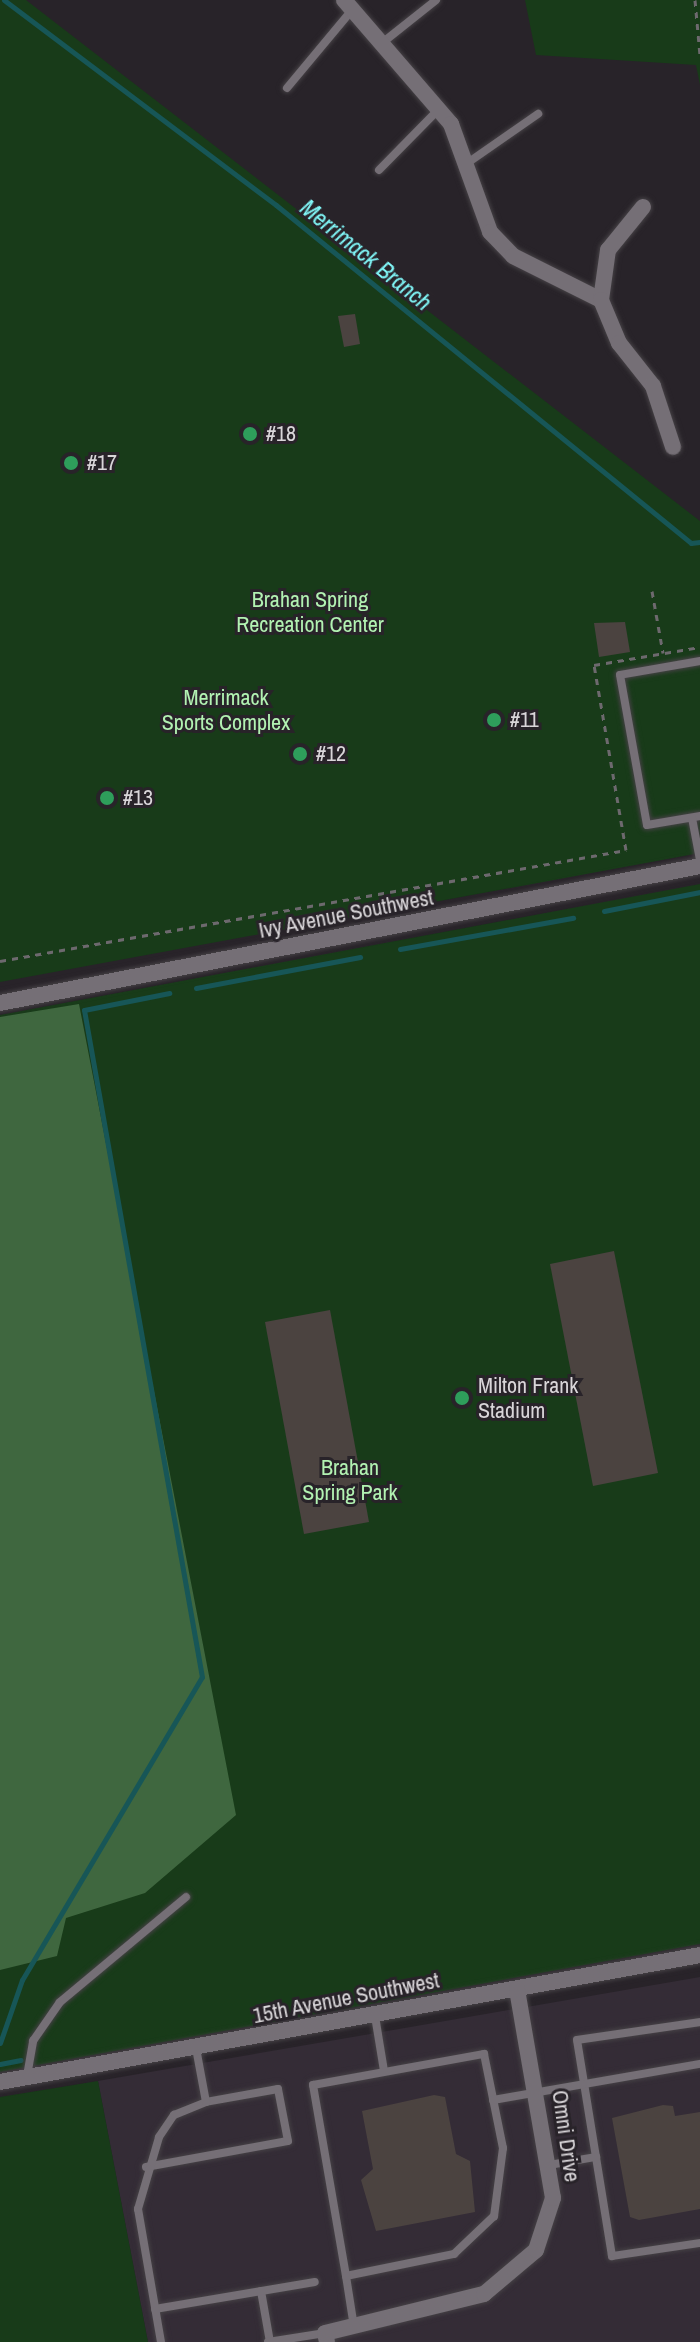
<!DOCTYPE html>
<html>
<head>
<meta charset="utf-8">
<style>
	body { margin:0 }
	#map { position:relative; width:700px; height:2342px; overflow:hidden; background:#282329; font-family:"Archivo Narrow",sans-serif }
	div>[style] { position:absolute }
	.built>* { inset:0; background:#342c36 }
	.green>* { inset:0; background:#183b19 }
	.forest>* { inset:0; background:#3f673f }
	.stream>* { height:5px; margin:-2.5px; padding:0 2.5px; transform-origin:2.5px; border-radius:2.5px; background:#175657 }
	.building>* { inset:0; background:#4b4340 }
	.path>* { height:3px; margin-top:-1.5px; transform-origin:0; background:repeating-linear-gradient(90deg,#6d696e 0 6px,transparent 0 12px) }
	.roads { filter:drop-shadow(0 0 2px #454145) drop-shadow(0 0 2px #454145) }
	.lane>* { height:8px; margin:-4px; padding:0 4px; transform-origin:4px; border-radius:4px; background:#756f76 }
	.street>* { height:16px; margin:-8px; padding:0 8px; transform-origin:8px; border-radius:8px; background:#756f76 }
	.dots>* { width:22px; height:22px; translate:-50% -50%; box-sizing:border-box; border:4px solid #282329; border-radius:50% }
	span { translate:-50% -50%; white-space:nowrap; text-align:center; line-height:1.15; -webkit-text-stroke:6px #282329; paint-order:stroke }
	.poi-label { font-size:22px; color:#d9d6d9 }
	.left { translate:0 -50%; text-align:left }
	.park-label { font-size:22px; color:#b2f2b2 }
	.street-label { font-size:22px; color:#d9d6d9 }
	.water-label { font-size:24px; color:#80f6f7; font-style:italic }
</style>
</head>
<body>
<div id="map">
	<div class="built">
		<i style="clip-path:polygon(700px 1977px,700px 2342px,148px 2342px,98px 2081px)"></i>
	</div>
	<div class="green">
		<i style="clip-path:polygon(0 0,26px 0,700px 521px,700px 853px,0 982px)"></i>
		<i style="clip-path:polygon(525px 0,700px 0,700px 85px,696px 65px,536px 55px)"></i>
		<i style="clip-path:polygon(700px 884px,700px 1944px,0 2072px,0 1015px)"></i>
		<i style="clip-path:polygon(98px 2081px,148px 2342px,0 2342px,0 2097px)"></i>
	</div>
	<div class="forest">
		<i style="clip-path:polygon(79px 1004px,236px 1815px,145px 1893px,66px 1918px,57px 1956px,0 1970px,0 1017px)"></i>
	</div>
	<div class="stream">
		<i style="left:4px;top:0;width:341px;rotate:37deg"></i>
		<i style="left:276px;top:205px;width:535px;rotate:39.16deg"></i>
		<i style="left:691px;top:543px;width:9px;rotate:-6deg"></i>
		<i style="left:604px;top:911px;width:98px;rotate:-11.2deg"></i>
		<i style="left:400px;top:949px;width:176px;rotate:-10.2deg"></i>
		<i style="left:196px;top:988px;width:167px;rotate:-10.7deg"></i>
		<i style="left:0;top:2043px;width:67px;rotate:-70.8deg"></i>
		<i style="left:22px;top:1980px;width:352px;rotate:-59.3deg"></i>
		<i style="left:202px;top:1677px;width:677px;rotate:-100.03deg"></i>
		<i style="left:84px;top:1010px;width:87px;rotate:-11.3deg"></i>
		<i style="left:0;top:2064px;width:21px;rotate:-11deg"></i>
	</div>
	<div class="building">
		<i style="clip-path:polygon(355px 314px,360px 344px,344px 347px,338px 316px)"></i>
		<i style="clip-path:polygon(625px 622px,630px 652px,599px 657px,594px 623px)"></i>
		<i style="clip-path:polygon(614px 1251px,658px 1473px,593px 1486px,550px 1264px)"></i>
		<i style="clip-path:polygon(330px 1310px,369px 1522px,304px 1534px,265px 1322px)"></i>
		<i style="clip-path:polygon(434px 2095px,445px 2097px,456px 2154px,470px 2161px,475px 2212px,376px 2231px,361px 2180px,373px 2169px,362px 2111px)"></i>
		<i style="clip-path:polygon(663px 2105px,673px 2106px,675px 2116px,700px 2112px,700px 2209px,639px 2220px,630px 2217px,612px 2118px)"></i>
	</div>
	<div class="path">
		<i style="left:695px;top:0;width:55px;rotate:84.8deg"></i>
		<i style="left:652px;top:591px;width:63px;rotate:79.9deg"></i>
		<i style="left:0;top:961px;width:636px;rotate:-10.05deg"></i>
		<i style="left:626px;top:850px;width:188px;rotate:-99.8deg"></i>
		<i style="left:594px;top:665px;width:108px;rotate:-9.6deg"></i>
	</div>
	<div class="roads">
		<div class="lane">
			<i style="left:382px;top:43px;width:69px;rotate:-38.5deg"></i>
			<i style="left:287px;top:88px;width:102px;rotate:-50.2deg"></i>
			<i style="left:466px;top:164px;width:88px;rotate:-34.8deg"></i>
			<i style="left:379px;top:170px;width:84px;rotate:-45.5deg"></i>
			<i style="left:700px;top:661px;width:81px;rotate:170.1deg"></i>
			<i style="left:620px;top:675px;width:152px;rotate:79.8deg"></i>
			<i style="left:647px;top:825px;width:54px;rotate:-9.6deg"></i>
			<i style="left:692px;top:818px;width:43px;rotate:79.2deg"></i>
			<i style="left:375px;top:2016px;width:56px;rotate:80.7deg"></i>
			<i style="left:700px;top:2022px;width:124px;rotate:171.7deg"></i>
			<i style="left:577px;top:2040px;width:219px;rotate:80.8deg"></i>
			<i style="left:612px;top:2256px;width:89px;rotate:-8.4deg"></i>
			<i style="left:484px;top:2054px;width:96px;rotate:78.6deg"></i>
			<i style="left:503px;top:2148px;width:69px;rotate:97.5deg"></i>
			<i style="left:494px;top:2216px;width:55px;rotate:136.5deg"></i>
			<i style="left:454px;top:2254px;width:110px;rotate:168.5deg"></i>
			<i style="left:346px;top:2276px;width:194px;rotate:-99.8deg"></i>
			<i style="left:313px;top:2085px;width:174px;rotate:-10.3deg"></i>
			<i style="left:27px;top:2076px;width:36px;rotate:-80deg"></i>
			<i style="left:33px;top:2041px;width:47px;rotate:-55.3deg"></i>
			<i style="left:60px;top:2002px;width:164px;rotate:-39.8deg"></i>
			<i style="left:493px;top:2100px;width:210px;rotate:-9.9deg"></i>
			<i style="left:549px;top:2165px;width:48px;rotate:-9.7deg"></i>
			<i style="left:146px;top:2167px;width:144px;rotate:-10.4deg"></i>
			<i style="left:288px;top:2141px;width:53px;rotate:-100.9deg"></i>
			<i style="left:278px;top:2089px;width:73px;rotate:169.8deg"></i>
			<i style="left:346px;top:2276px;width:52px;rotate:81.1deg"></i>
			<i style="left:261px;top:2291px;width:52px;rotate:80deg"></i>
			<i style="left:155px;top:2309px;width:162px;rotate:-9.6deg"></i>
			<i style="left:161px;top:2342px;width:135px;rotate:-99.8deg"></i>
			<i style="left:138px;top:2209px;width:75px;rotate:-73.7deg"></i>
			<i style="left:159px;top:2137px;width:27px;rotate:-56deg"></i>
			<i style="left:174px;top:2115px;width:35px;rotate:-22deg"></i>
			<i style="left:206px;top:2102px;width:55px;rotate:-100.5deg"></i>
			<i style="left:268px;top:2342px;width:58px;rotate:-9deg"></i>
		</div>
		<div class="street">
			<i style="left:344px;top:0;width:164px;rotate:49.2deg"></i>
			<i style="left:451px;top:124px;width:115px;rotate:70.1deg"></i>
			<i style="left:490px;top:232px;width:33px;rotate:46deg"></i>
			<i style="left:513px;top:256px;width:98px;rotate:26.6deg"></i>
			<i style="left:643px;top:207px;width:55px;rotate:129.1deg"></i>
			<i style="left:608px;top:250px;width:50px;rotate:98deg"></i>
			<i style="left:601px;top:300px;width:47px;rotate:67.3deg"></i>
			<i style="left:619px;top:343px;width:55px;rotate:51.7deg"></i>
			<i style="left:653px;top:386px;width:64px;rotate:71.8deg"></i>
			<i style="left:0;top:1003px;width:713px;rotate:-11.07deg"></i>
			<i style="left:0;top:2082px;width:711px;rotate:-10.28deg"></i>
			<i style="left:327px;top:2342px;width:9px;rotate:-103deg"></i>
			<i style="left:325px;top:2333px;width:164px;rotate:-13.8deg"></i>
			<i style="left:484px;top:2294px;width:68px;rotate:-40.2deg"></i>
			<i style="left:536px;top:2250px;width:55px;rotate:-71.9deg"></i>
			<i style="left:553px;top:2198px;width:212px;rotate:-99.8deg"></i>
		</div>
	</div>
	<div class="dots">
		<i style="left:250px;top:434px;background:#2e9e5b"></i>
		<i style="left:71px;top:463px;background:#2e9e5b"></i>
		<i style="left:494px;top:720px;background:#2e9e5b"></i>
		<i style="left:300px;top:754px;background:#2e9e5b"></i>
		<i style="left:107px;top:798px;background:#2e9e5b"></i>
		<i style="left:462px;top:1398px;background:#2e9e5b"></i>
	</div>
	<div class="poi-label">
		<span class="left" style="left:266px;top:434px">#18</span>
		<span class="left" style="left:87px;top:463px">#17</span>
		<span class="left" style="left:510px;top:720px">#11</span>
		<span class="left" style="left:316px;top:754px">#12</span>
		<span class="left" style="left:123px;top:798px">#13</span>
		<span class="left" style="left:478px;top:1398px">Milton Frank<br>Stadium</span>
	</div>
	<div class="park-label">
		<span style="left:310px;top:612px">Brahan Spring<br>Recreation Center</span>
		<span style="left:226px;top:710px">Merrimack<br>Sports Complex</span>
		<span style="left:350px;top:1480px">Brahan<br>Spring Park</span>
	</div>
	<div class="street-label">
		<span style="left:346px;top:914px;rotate:-11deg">Ivy Avenue Southwest</span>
		<span style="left:346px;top:1998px;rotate:-11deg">15th Avenue Southwest</span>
		<span style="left:566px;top:2136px;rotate:82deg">Omni Drive</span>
	</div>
	<div class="water-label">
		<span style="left:366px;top:255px;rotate:39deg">Merrimack Branch</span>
	</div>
</div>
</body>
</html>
